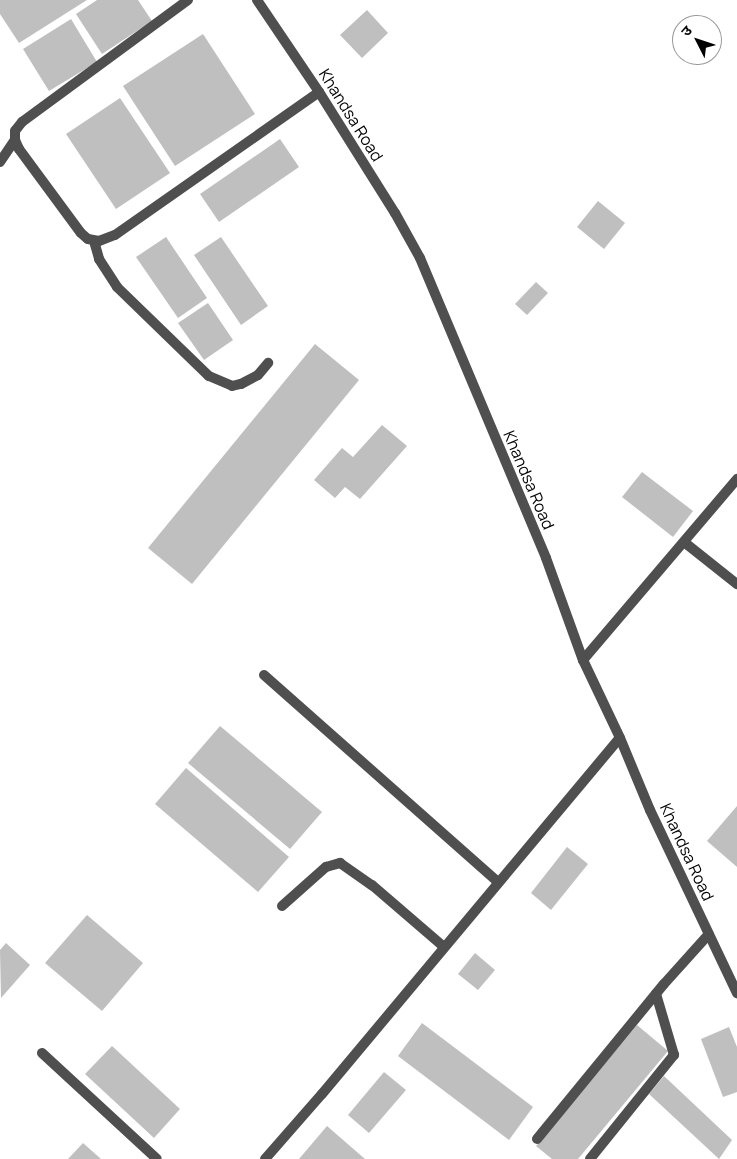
<!DOCTYPE html>
<html>
<head>
<meta charset="utf-8">
<style>
	body { margin:0 }
	#map { position:relative; width:737px; height:1159px; overflow:hidden; background:#fff; font-family:Manrope,"Noto Sans Devanagari",sans-serif }
	div>[style] { position:absolute }
	.building>* { inset:0; background:#bfbfbf }
	.service>* { height:10px; margin:-5px; padding:0 5px; transform-origin:5px; border-radius:5px; background:#4f4f4f }
	.minor>* { height:10px; margin:-5px; padding:0 5px; transform-origin:5px; border-radius:5px; background:#4f4f4f }
	.tertiary>* { height:10px; margin:-5px; padding:0 5px; transform-origin:5px; border-radius:5px; background:#4f4f4f }
	span { translate:-50% -50%; white-space:nowrap; text-align:center; line-height:1.15; -webkit-text-stroke:4px #fff; paint-order:stroke }
	.street-label { font-size:16px; color:#000 }
	.north { position:absolute; left:672px; top:15px; width:50px; height:50px; box-sizing:border-box; background:#fff; border:1px solid #999; border-radius:50%; rotate:311deg; font-size:14px; font-weight:700; line-height:20px; text-align:center; color:#000 }
	.north::after { content:''; display:block; margin:auto; width:18px; height:22px; background:#000; clip-path:polygon(50% 0,100% 100%,50% 72%,0 100%) }
</style>
</head>
<body>
<div id="map">
	<div class="building">
		<i style="clip-path:polygon(0 0,87px 0,19px 43px,0 14px)"></i>
		<i style="clip-path:polygon(97px 0,138px 0,152px 21px,102px 54px,76px 14px)"></i>
		<i style="clip-path:polygon(367px 10px,388px 33px,362px 58px,340px 35px)"></i>
		<i style="clip-path:polygon(71px 19px,97px 62px,49px 91px,23px 49px)"></i>
		<i style="clip-path:polygon(203px 34px,255px 114px,175px 166px,123px 86px)"></i>
		<i style="clip-path:polygon(120px 98px,170px 173px,116px 209px,66px 134px)"></i>
		<i style="clip-path:polygon(280px 139px,299px 167px,219px 222px,200px 194px)"></i>
		<i style="clip-path:polygon(598px 201px,625px 223px,604px 249px,577px 227px)"></i>
		<i style="clip-path:polygon(166px 237px,207px 298px,178px 318px,136px 257px)"></i>
		<i style="clip-path:polygon(221px 237px,268px 306px,241px 325px,194px 255px)"></i>
		<i style="clip-path:polygon(536px 282px,548px 293px,527px 315px,515px 304px)"></i>
		<i style="clip-path:polygon(208px 303px,233px 340px,204px 360px,178px 323px)"></i>
		<i style="clip-path:polygon(315px 344px,359px 380px,192px 584px,148px 548px)"></i>
		<i style="clip-path:polygon(382px 425px,407px 446px,360px 499px,345px 487px,335px 498px,314px 480px,342px 448px,353px 457px)"></i>
		<i style="clip-path:polygon(642px 472px,693px 511px,673px 537px,622px 497px)"></i>
		<i style="clip-path:polygon(220px 726px,322px 812px,290px 849px,188px 763px)"></i>
		<i style="clip-path:polygon(186px 768px,289px 857px,258px 892px,155px 804px)"></i>
		<i style="clip-path:polygon(737px 806px,737px 867px,707px 841px)"></i>
		<i style="clip-path:polygon(567px 847px,588px 864px,551px 910px,531px 893px)"></i>
		<i style="clip-path:polygon(87px 915px,143px 963px,102px 1011px,45px 963px)"></i>
		<i style="clip-path:polygon(6px 943px,30px 965px,1px 998px,0 950px)"></i>
		<i style="clip-path:polygon(475px 953px,495px 970px,478px 990px,458px 974px)"></i>
		<i style="clip-path:polygon(422px 1023px,533px 1107px,509px 1140px,398px 1056px)"></i>
		<i style="clip-path:polygon(637px 1025px,668px 1051px,578px 1159px,552px 1159px,536px 1146px)"></i>
		<i style="clip-path:polygon(729px 1027px,737px 1047px,737px 1092px,723px 1097px,701px 1039px)"></i>
		<i style="clip-path:polygon(112px 1046px,180px 1109px,154px 1138px,85px 1074px)"></i>
		<i style="clip-path:polygon(384px 1072px,406px 1090px,369px 1133px,348px 1115px)"></i>
		<i style="clip-path:polygon(664px 1076px,732px 1140px,719px 1159px,649px 1094px)"></i>
		<i style="clip-path:polygon(327px 1126px,365px 1159px,299px 1159px)"></i>
		<i style="clip-path:polygon(83px 1143px,101px 1159px,68px 1159px)"></i>
	</div>
	<div class="service">
		<i style="left:188px;top:0;width:206px;rotate:143.7deg"></i>
		<i style="left:22px;top:122px;width:11px;rotate:128deg"></i>
		<i style="left:15px;top:131px;width:9px;rotate:90deg"></i>
		<i style="left:15px;top:140px;width:10px;rotate:66deg"></i>
		<i style="left:19px;top:149px;width:104px;rotate:53.6deg"></i>
		<i style="left:81px;top:233px;width:9px;rotate:41deg"></i>
		<i style="left:88px;top:239px;width:11px;rotate:10deg"></i>
		<i style="left:99px;top:241px;width:17px;rotate:-21deg"></i>
		<i style="left:115px;top:235px;width:249px;rotate:-35deg"></i>
		<i style="left:0;top:162px;width:27px;rotate:-56deg"></i>
		<i style="left:94px;top:241px;width:19px;rotate:74deg"></i>
		<i style="left:99px;top:259px;width:33px;rotate:57deg"></i>
		<i style="left:117px;top:287px;width:128px;rotate:44.1deg"></i>
		<i style="left:209px;top:376px;width:25px;rotate:23deg"></i>
		<i style="left:232px;top:386px;width:9px;rotate:-13deg"></i>
		<i style="left:241px;top:384px;width:19px;rotate:-28deg"></i>
		<i style="left:258px;top:375px;width:16px;rotate:-50deg"></i>
		<i style="left:684px;top:542px;width:68px;rotate:38.4deg"></i>
		<i style="left:264px;top:675px;width:312px;rotate:41.5deg"></i>
		<i style="left:282px;top:906px;width:59px;rotate:-41.6deg"></i>
		<i style="left:326px;top:867px;width:15px;rotate:-16deg"></i>
		<i style="left:340px;top:863px;width:39px;rotate:35deg"></i>
		<i style="left:372px;top:885px;width:95px;rotate:40.7deg"></i>
		<i style="left:537px;top:1139px;width:200px;rotate:-50.7deg"></i>
		<i style="left:664px;top:984px;width:67px;rotate:-48deg"></i>
		<i style="left:590px;top:1159px;width:134px;rotate:-51.1deg"></i>
		<i style="left:674px;top:1055px;width:64px;rotate:-106.4deg"></i>
	</div>
	<div class="minor">
		<i style="left:583px;top:660px;width:238px;rotate:-49.6deg"></i>
		<i style="left:42px;top:1053px;width:156px;rotate:42.7deg"></i>
		<i style="left:265px;top:1159px;width:86px;rotate:-48.8deg"></i>
		<i style="left:322px;top:1094px;width:464px;rotate:-50.1deg"></i>
	</div>
	<div class="tertiary">
		<i style="left:257px;top:0;width:111px;rotate:56deg"></i>
		<i style="left:319px;top:92px;width:143px;rotate:57.9deg"></i>
		<i style="left:395px;top:213px;width:51px;rotate:60.9deg"></i>
		<i style="left:420px;top:258px;width:325px;rotate:67.2deg"></i>
		<i style="left:546px;top:558px;width:109px;rotate:70.1deg"></i>
		<i style="left:583px;top:660px;width:86px;rotate:64.6deg"></i>
		<i style="left:620px;top:738px;width:78px;rotate:67.4deg"></i>
		<i style="left:650px;top:810px;width:203px;rotate:64.6deg"></i>
	</div>
	<div class="street-label">
		<span style="left:351px;top:115px;rotate:58deg">Khandsa Road</span>
		<span style="left:529px;top:480px;rotate:67deg">Khandsa Road</span>
		<span style="left:687px;top:852px;rotate:65deg">Khandsa Road</span>
	</div>
	<div class="north">उ</div>
</div>
</body>
</html>
